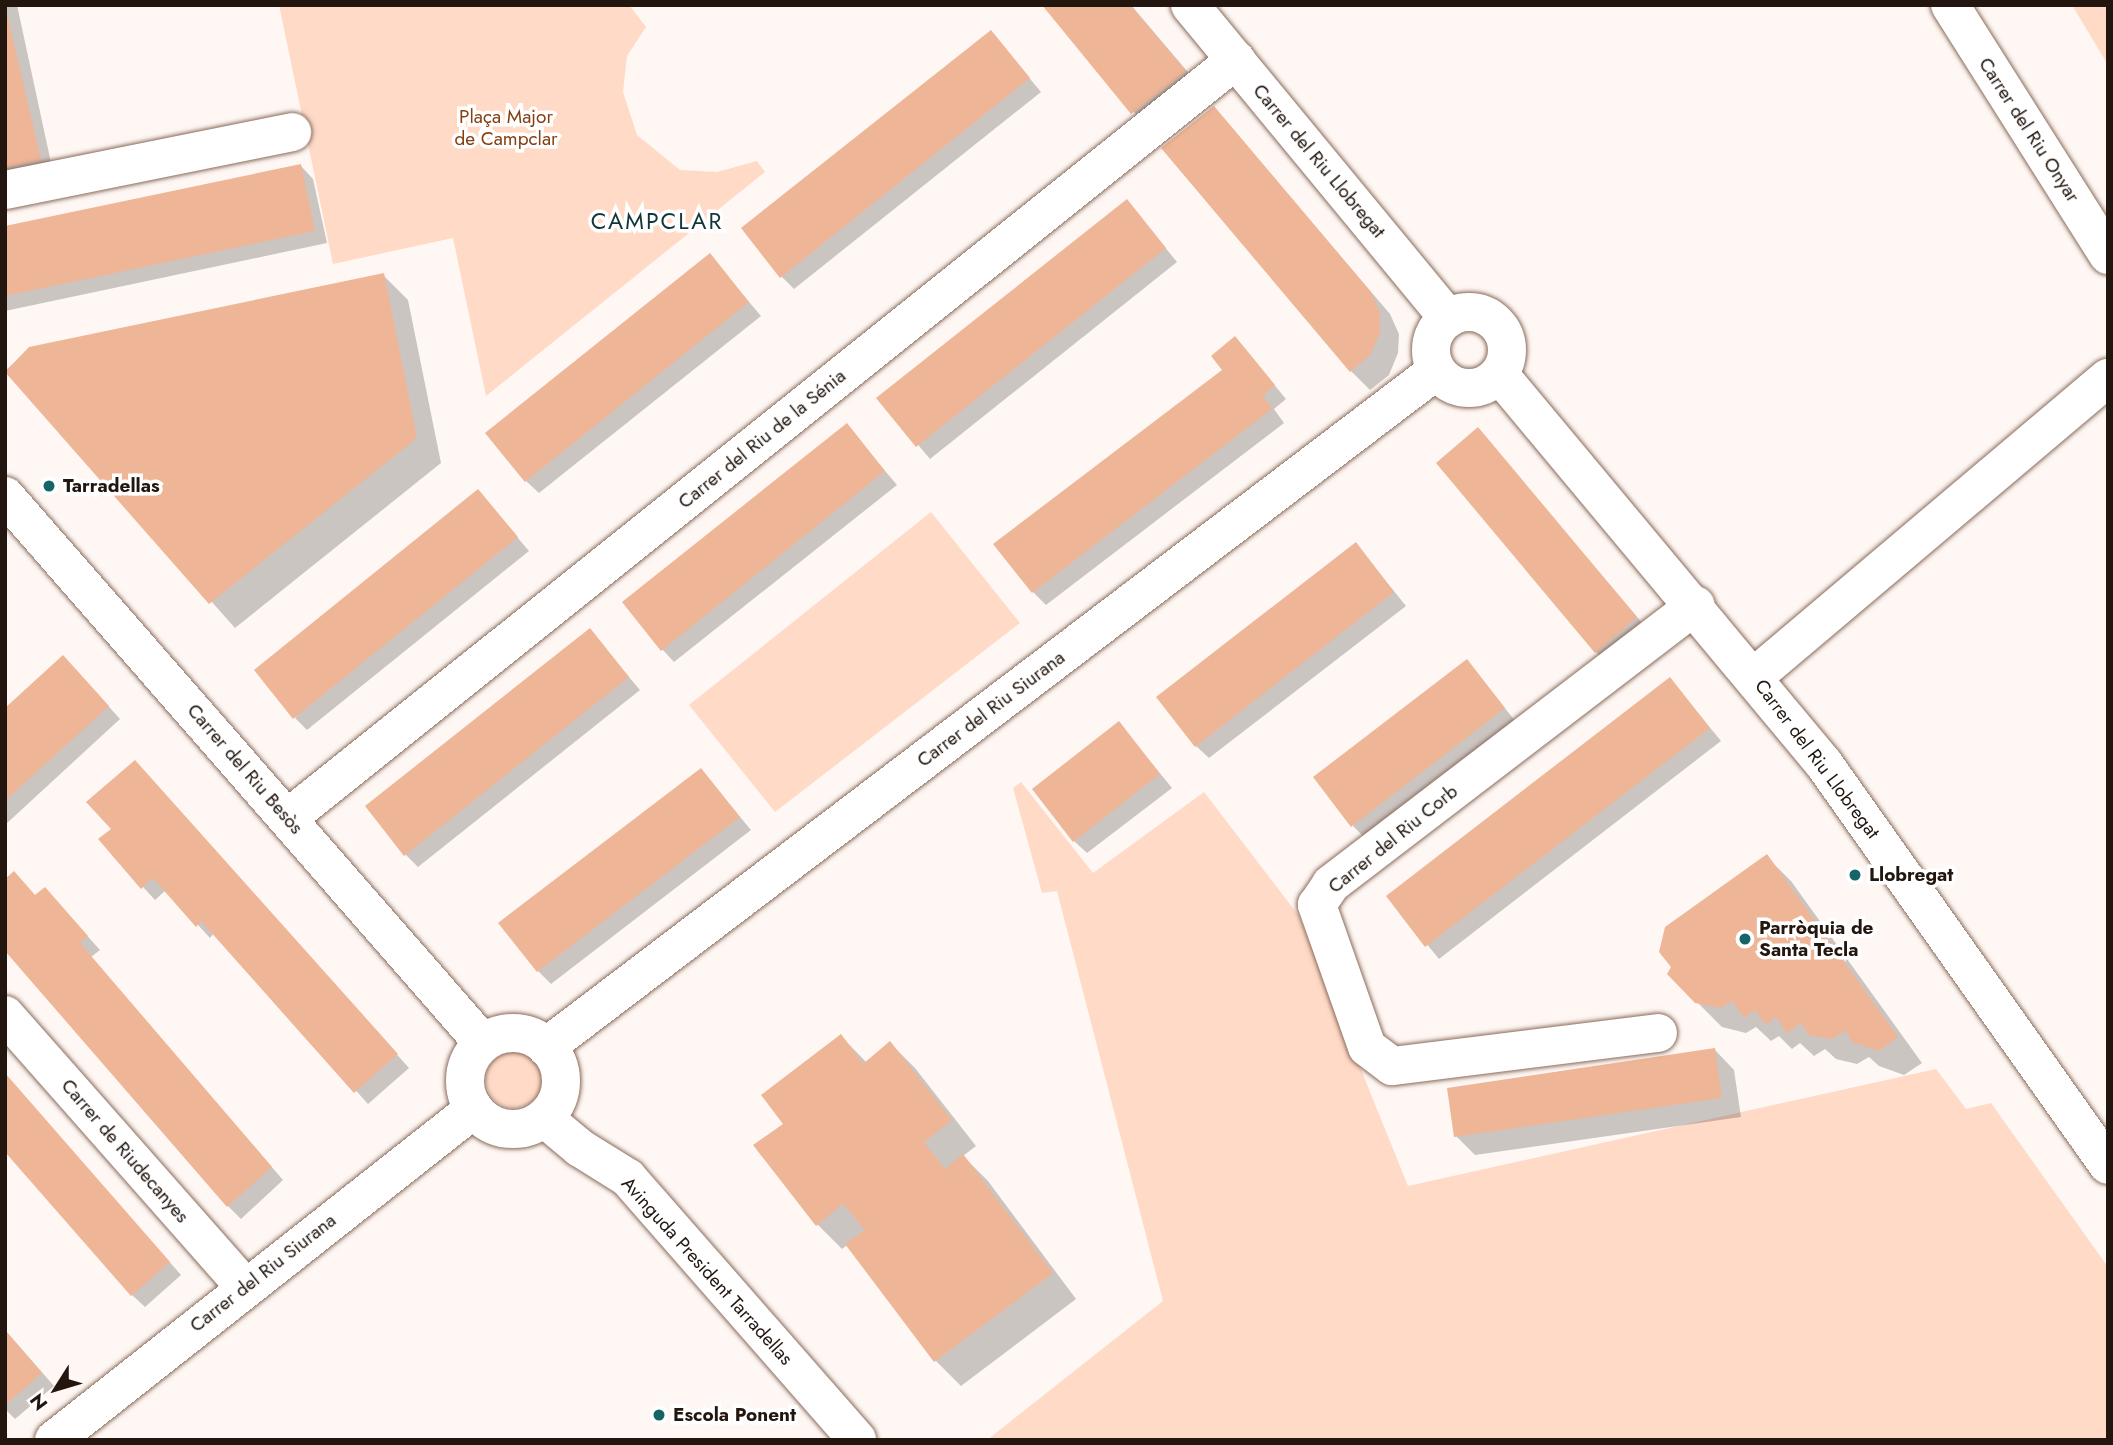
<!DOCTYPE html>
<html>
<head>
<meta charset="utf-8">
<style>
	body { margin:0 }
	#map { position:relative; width:2113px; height:1445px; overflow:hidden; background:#fef7f3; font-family:Jost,sans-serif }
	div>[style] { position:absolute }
	.green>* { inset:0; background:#ffdac7 }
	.round { border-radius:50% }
	.shadow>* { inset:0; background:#0003 }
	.building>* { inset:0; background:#eeb596 }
	.roads { filter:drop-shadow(0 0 2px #8b6b5b) drop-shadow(0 0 2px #8b6b5b) }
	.minor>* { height:38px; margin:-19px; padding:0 19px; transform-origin:19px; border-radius:19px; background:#fff }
	.minor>.ring { margin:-19px; padding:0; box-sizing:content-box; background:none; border:38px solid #fff; border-radius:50% }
	.dots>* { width:19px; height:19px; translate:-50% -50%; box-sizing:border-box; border:4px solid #fff; border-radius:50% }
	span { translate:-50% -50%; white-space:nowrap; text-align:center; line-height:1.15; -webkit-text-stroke:7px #fff; paint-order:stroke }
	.park-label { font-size:19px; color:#844013 }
	.street-label { font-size:19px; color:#22160f }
	.poi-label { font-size:19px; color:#22160f; font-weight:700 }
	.left { translate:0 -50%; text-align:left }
	.quarter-label { font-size:23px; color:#133638; letter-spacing:2px }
	.frame { position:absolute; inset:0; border:7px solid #22160f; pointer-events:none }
	.north { position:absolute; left:21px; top:1354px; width:70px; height:70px; -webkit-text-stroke:5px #fff; paint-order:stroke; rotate:233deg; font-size:19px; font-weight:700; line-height:28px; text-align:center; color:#22160f }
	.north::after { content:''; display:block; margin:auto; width:24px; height:32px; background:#22160f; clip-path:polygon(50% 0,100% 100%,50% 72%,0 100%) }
</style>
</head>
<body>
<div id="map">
	<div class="green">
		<i style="clip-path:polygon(279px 5px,629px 5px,646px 27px,627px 56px,623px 92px,637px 135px,680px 170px,717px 172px,757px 161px,765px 172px,486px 396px,453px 238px,333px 264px)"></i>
		<i style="clip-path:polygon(2072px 5px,2108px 5px,2108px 65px)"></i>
		<i style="clip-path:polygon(931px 512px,1020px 623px,775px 812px,689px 705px)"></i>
		<i style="clip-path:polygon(1021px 782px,1093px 873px,1204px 792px,1299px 916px,1408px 1186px,1936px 1069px,1966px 1109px,1991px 1103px,2108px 1267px,2108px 1440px,987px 1440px,1163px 1301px,1057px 891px,1042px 893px,1013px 788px)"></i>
		<i class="round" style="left:486px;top:1052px;width:56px;height:56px"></i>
	</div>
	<div class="shadow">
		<i style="clip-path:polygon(5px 5px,17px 5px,53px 172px,5px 183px)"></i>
		<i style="clip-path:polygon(1044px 5px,1131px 5px,1204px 91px,1151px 132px)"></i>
		<i style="clip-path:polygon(991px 32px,1041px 92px,794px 289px,781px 276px)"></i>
		<i style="clip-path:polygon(1214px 108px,1390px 314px,1399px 334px,1398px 353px,1389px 375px,1370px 390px,1351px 371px)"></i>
		<i style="clip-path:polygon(301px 166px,313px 179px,327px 243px,5px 311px,5px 228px)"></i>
		<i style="clip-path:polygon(1127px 201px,1177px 262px,930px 459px,879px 398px)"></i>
		<i style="clip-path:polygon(710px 256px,761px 316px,539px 493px,526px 481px)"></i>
		<i style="clip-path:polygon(383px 275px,408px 300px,441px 463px,235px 628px,6px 370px,30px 349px)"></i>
		<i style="clip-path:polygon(1235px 338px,1286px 399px,1274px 409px,1284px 423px,1046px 605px,1033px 592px,1224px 370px)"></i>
		<i style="clip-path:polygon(846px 425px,897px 485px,674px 662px,662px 649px)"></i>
		<i style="clip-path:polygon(1478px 430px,1655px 638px,1615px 671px,1596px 652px)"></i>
		<i style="clip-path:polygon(478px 491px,529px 551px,307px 730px,295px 718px)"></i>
		<i style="clip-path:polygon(1356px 544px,1406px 606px,1209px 758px,1196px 746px)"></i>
		<i style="clip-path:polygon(589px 630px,640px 690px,418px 867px,405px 854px)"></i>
		<i style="clip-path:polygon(1467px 661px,1516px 722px,1365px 838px,1353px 826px)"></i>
		<i style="clip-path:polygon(76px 670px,120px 719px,5px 825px,5px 710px)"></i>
		<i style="clip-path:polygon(1670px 679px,1721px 741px,1439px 959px,1388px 897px)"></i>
		<i style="clip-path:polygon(1119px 723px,1172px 788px,1087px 853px,1074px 841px)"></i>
		<i style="clip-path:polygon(701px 770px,751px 830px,551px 984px,538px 971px)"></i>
		<i style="clip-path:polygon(147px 775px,409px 1068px,368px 1104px,214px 933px,210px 938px,166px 890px,155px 900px,100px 840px,113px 829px)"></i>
		<i style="clip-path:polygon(1766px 856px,1791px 881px,1922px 1063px,1904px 1075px,1879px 1066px,1869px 1057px,1857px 1064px,1836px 1059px,1825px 1049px,1814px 1056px,1800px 1043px,1792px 1049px,1779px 1036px,1771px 1041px,1756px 1027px,1746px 1033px,1722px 1027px,1669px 974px)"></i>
		<i style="clip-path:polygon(36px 896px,57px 902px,100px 950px,91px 957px,283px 1180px,241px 1219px,228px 1206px)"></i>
		<i style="clip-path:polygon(841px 1036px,867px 1063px,890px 1043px,915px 1068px,976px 1146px,963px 1156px,988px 1181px,1076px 1299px,961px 1386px,936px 1361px,847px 1245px,842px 1249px,817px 1224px,785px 1125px)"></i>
		<i style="clip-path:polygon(1715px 1050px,1734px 1070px,1741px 1117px,1475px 1155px,1456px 1136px)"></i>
		<i style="clip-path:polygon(5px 1074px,181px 1275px,145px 1307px,132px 1295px)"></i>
		<i style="clip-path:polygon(5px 1330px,54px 1386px,15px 1419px,5px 1409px)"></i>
	</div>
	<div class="building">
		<i style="clip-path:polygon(5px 5px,41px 160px,5px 168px)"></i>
		<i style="clip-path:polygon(1042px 5px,1130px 5px,1186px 71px,1131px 114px)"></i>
		<i style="clip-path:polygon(991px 30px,1030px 78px,780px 278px,741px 228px)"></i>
		<i style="clip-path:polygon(1214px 106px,1371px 292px,1380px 313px,1380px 333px,1370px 355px,1350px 372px,1161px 148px)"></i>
		<i style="clip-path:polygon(301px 164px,315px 231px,5px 296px,5px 226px)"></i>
		<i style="clip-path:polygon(1127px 199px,1166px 248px,916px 447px,876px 398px)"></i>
		<i style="clip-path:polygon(710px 253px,749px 302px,525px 482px,485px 433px)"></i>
		<i style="clip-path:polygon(384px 273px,417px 438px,209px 604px,5px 372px,29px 347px)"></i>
		<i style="clip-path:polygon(1235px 336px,1275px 385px,1263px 396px,1272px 409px,1032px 593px,993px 544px,1222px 370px,1211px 356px)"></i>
		<i style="clip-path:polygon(847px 423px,885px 471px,661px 651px,622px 602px)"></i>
		<i style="clip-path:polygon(1478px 427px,1637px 617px,1595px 653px,1436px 463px)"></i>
		<i style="clip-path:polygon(478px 489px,518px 537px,293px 719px,254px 670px)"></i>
		<i style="clip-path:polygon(1356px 542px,1394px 592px,1195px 747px,1156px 697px)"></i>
		<i style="clip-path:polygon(590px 628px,629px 677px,404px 856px,365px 806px)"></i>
		<i style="clip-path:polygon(63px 655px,109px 706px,5px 801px,5px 708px)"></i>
		<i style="clip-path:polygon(1467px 659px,1505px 708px,1351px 827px,1313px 777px)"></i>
		<i style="clip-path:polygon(1670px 677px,1710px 728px,1425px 947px,1386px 896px)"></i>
		<i style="clip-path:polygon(1119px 721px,1160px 774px,1073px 842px,1032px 789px)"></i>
		<i style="clip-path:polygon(135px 760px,398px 1054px,354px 1093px,201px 921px,196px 927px,153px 878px,141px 889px,98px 839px,111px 829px,86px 802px)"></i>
		<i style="clip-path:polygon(701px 768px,740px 817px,537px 972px,498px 923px)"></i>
		<i style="clip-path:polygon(1767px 854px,1898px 1037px,1879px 1051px,1852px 1042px,1846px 1031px,1831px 1039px,1809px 1035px,1801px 1023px,1787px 1033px,1776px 1017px,1766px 1025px,1755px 1010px,1744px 1018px,1732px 1001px,1721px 1008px,1695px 1003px,1667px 974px,1671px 967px,1659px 952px,1665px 927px)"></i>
		<i style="clip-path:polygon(14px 871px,35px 895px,45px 887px,88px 936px,80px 943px,272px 1167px,227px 1207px,5px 951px,5px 879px)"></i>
		<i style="clip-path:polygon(841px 1034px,863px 1064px,890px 1041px,952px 1120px,924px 1142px,945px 1169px,963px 1154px,1053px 1273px,934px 1362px,845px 1244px,865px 1230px,843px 1204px,816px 1226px,753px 1145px,783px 1124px,761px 1095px)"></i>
		<i style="clip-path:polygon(1715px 1048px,1722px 1098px,1454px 1137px,1447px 1088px)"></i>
		<i style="clip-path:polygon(5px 1073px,170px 1262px,131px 1296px,5px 1152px)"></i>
		<i style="clip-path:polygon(5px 1330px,42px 1373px,5px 1405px)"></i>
	</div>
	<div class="roads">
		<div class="minor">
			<i style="left:1190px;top:5px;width:406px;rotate:50.5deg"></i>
			<i style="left:1950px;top:5px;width:296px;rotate:57.7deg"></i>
			<i style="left:5px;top:190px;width:293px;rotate:-11.4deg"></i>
			<i class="ring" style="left:1431px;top:312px;width:38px;height:38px"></i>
			<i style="left:1499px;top:374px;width:508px;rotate:50.19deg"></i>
			<i style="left:1824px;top:764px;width:491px;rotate:54.7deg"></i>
			<i style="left:5px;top:496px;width:726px;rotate:48.85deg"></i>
			<i style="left:1755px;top:676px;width:462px;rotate:-40.2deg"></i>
			<i style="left:288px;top:818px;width:1214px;rotate:-38.65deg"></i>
			<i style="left:5px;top:1015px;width:361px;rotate:48.6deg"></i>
			<i style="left:1658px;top:1033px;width:268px;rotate:172.9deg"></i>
			<i style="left:1392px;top:1066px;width:31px;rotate:-143deg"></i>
			<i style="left:1367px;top:1047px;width:151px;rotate:-109.4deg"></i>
			<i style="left:1317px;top:905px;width:25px;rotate:-56deg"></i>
			<i style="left:1331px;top:884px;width:459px;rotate:-37.4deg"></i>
			<i class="ring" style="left:465px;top:1033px;width:58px;height:58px"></i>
			<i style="left:546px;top:1047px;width:1118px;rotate:-37.22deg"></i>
			<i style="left:544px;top:1118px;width:47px;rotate:39.8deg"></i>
			<i style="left:580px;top:1148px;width:57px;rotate:32deg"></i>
			<i style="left:628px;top:1178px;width:348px;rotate:48.8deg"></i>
			<i style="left:54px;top:1440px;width:535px;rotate:-38.24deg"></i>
		</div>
	</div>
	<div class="dots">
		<i style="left:49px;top:486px;background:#156468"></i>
		<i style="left:1855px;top:875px;background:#156468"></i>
		<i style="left:1745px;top:939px;background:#156468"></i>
		<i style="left:659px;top:1415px;background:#156468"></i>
	</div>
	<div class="park-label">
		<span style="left:506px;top:128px">Plaça Major<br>de Campclar</span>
	</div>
	<div class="street-label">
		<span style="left:2029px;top:130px;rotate:57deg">Carrer del Riu Onyar</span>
		<span style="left:1319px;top:161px;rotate:50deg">Carrer del Riu Llobregat</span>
		<span style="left:762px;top:439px;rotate:-39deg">Carrer del Riu de la Sénia</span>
		<span style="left:991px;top:709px;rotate:-37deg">Carrer del Riu Siurana</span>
		<span style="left:1817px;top:759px;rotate:53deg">Carrer del Riu Llobregat</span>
		<span style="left:245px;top:769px;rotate:49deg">Carrer del Riu Besòs</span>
		<span style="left:1393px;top:839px;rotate:-39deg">Carrer del Riu Corb</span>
		<span style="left:125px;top:1151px;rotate:49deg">Carrer de Riudecanyes</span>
		<span style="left:707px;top:1271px;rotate:48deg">Avinguda President Tarradellas</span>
		<span style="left:263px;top:1273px;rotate:-38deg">Carrer del Riu Siurana</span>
	</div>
	<div class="poi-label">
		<span class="left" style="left:63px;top:486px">Tarradellas</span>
		<span class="left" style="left:1869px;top:875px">Llobregat</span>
		<span class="left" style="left:1759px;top:939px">Parròquia de<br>Santa Tecla</span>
		<span class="left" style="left:673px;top:1415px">Escola Ponent</span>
	</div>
	<div class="quarter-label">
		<span style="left:657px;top:221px">CAMPCLAR</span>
	</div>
	<div class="frame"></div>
	<div class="north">N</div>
</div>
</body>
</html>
